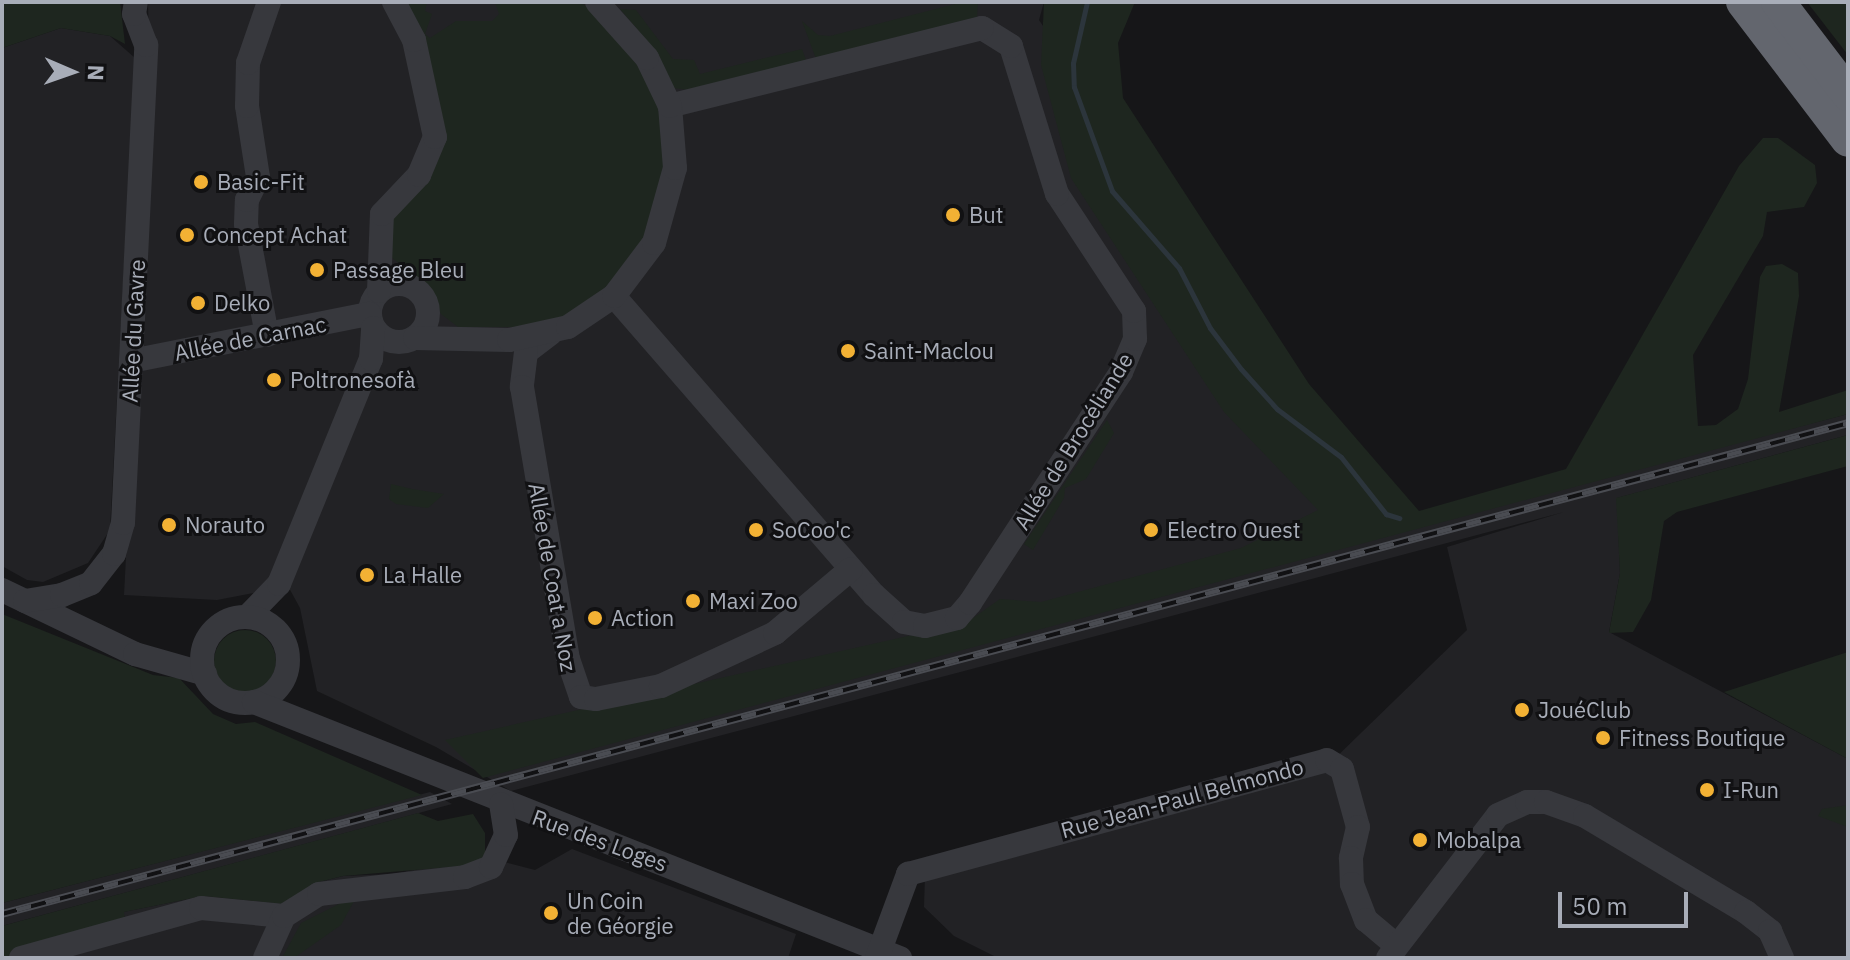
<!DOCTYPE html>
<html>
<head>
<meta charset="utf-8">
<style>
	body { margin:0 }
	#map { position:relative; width:1850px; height:960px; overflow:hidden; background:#161618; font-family:"IBM Plex Sans",sans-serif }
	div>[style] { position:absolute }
	.built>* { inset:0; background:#222225 }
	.green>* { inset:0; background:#1e261f }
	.round { border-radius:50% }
	.stream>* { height:5px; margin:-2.5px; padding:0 2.5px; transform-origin:2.5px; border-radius:2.5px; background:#2c353c }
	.minor>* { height:24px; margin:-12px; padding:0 12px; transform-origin:12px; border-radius:12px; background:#37383d }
	.minor>.ring { margin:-12px; padding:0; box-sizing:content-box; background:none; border:24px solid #37383d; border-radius:50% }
	.highway>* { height:34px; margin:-17px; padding:0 17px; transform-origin:17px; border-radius:17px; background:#63666e }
	.rail>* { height:8px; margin-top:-4px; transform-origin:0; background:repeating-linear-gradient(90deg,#111113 0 15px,#4a4c52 0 30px); box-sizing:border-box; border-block:2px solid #4a4c52 }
	.dots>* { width:22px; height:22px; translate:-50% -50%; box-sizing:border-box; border:4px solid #111113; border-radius:50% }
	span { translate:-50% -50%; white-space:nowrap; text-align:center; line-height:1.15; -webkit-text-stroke:6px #111113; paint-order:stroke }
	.poi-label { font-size:22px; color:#a8adb8 }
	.left { translate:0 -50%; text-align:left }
	.street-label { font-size:22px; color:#a8adb8 }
	.frame { position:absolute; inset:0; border:4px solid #a8adb8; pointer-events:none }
	.north { position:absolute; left:32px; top:32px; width:80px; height:80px; -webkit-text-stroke:6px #111113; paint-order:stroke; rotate:92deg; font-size:22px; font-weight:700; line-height:32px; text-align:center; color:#a8adb8 }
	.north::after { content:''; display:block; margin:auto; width:28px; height:36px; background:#a8adb8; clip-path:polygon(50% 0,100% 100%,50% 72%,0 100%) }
	.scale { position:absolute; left:1558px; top:892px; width:130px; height:36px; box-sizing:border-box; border:4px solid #a8adb8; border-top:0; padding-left:10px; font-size:24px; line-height:28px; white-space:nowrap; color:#a8adb8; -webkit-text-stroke:6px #111113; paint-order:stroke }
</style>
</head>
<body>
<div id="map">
	<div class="built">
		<i style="clip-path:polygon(148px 2px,1044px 2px,1039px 20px,1388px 533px,1848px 414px,1848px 435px,1617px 498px,1620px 573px,1609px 632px,1848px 759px,1848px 958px,998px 958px,954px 936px,924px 907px,925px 874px,1326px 767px,1467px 630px,1447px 547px,1564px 512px,511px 791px,436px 747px,317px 691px,300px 608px,283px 577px,258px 592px,217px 600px,124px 595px,150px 96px)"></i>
		<i style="clip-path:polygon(61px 28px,110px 36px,135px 58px,110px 530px,88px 563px,43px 582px,27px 580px,2px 566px,2px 48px)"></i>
		<i style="clip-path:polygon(430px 792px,452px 804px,2px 926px,2px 903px)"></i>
		<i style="clip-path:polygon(572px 849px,796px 934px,788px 958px,70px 958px,67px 937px,125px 919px,123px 912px,203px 896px,283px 904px,315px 883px,343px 876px,392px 874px,485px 857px,535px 870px)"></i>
	</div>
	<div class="green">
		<i style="clip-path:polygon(2px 2px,120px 2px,125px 44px,110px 36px,61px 28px,2px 48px)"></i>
		<i style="clip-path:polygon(404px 2px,427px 2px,425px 11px,432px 14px,425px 34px,430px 38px,456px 21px,492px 21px,499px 14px,495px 2px,581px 2px,625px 41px,658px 103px,665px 168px,642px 245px,598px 296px,545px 327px,458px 327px,441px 314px,428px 287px,391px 257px,393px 215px,437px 163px,445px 129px,424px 39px)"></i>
		<i style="clip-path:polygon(963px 2px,978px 3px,977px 17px,816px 59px,802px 21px,818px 35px,830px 36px)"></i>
		<i style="clip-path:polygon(1044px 2px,1135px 2px,1118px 43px,1123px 98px,1309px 384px,1419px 511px,1566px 469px,1739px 166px,1763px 138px,1778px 138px,1815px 165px,1817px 183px,1804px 207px,1767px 212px,1763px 236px,1693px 355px,1698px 426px,1716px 425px,1738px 409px,1748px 379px,1760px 277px,1766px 266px,1782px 264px,1798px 273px,1799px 296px,1779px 412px,1848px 390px,1848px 414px,483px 778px,445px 740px,966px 623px,1000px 599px,1041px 602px,1241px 548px,1318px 510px,1224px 412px,1071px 178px,1041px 65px)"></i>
		<i style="clip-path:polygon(1807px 2px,1848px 2px,1848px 55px)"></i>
		<i style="clip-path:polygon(620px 9px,636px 10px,673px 59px,694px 60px,700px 74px,802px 49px,806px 60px,690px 90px,673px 88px,643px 36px)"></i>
		<i style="clip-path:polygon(1107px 420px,1114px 433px,1086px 479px,1065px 488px,1064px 498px,1033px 550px,1024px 544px)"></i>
		<i style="clip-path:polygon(1848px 435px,1848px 466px,1677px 512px,1664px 521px,1651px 600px,1633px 632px,1609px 633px,1620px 573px,1616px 498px)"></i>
		<i style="clip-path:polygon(391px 484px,412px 489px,444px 494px,428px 508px,396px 504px,389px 499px)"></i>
		<i style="clip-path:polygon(2px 614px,153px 675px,179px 678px,213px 714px,236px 724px,255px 722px,422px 795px,2px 903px)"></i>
		<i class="round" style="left:214px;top:630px;width:62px;height:62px"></i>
		<i style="clip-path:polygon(1848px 652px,1848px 759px,1724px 692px)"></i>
		<i style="clip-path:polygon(1848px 805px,1848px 827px,1818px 816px,1822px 809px)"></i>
		<i style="clip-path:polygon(418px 813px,438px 821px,473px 814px,485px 833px,485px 857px,474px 865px,343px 876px,315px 883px,283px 904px,203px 896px,124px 912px,125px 919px,66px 938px,70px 958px,2px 958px,2px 926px)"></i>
		<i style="clip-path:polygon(345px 901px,354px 901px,341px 925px,294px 958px,282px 958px,301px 923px)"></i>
	</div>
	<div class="stream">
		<i style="left:1087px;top:2px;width:63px;rotate:102.9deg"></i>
		<i style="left:1073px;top:63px;width:24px;rotate:88deg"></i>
		<i style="left:1074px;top:87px;width:111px;rotate:69.9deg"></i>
		<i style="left:1112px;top:191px;width:102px;rotate:49deg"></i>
		<i style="left:1179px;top:268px;width:68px;rotate:62.7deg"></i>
		<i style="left:1210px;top:328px;width:51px;rotate:52.9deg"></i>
		<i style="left:1241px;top:369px;width:54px;rotate:48deg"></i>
		<i style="left:1277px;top:409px;width:80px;rotate:36.9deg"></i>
		<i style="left:1341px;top:457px;width:73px;rotate:51.7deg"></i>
		<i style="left:1386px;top:514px;width:14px;rotate:17deg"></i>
	</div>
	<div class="minor">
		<i class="ring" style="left:370px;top:284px;width:34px;height:34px"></i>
		<i style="left:379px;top:291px;width:77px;rotate:-87.8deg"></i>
		<i style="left:382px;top:214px;width:54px;rotate:-46.5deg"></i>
		<i style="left:419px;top:175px;width:41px;rotate:-67.2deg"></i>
		<i style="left:435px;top:137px;width:99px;rotate:-102.2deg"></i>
		<i style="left:414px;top:40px;width:43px;rotate:-117.8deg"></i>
		<i style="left:614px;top:296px;width:396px;rotate:49deg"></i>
		<i style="left:874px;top:595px;width:40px;rotate:42deg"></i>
		<i style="left:904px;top:622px;width:21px;rotate:11deg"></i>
		<i style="left:925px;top:626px;width:33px;rotate:-14deg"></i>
		<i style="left:957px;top:618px;width:20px;rotate:-49deg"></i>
		<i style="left:970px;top:603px;width:276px;rotate:-56.8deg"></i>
		<i style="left:1121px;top:372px;width:36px;rotate:-67deg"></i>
		<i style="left:1135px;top:339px;width:28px;rotate:-92deg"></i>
		<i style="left:1134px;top:311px;width:140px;rotate:-123.3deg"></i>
		<i style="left:1057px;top:194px;width:155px;rotate:-107.3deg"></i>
		<i style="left:1011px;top:46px;width:34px;rotate:-148deg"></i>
		<i style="left:982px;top:28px;width:322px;rotate:166deg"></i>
		<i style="left:550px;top:334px;width:30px;rotate:143deg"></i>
		<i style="left:526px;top:352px;width:35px;rotate:97deg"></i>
		<i style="left:522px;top:387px;width:276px;rotate:80.4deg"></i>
		<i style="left:568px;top:659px;width:40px;rotate:71.1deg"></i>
		<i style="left:581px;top:697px;width:15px;rotate:8deg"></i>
		<i style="left:596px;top:699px;width:66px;rotate:-11.3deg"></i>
		<i style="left:661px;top:686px;width:126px;rotate:-24.9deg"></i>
		<i style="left:775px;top:633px;width:99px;rotate:-40.1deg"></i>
		<i style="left:267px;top:335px;width:113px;rotate:-100.7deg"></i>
		<i style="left:246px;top:224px;width:24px;rotate:-88deg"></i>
		<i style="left:247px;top:200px;width:25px;rotate:-64deg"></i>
		<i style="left:258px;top:177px;width:72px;rotate:-98.8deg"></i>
		<i style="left:247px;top:106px;width:43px;rotate:-88.7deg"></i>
		<i style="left:248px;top:63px;width:65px;rotate:-71deg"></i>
		<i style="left:415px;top:338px;width:94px;rotate:1.2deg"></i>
		<i style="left:509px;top:340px;width:60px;rotate:-12.4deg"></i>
		<i style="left:568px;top:327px;width:55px;rotate:-34deg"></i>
		<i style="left:614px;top:296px;width:66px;rotate:-53deg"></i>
		<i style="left:654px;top:243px;width:78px;rotate:-74.4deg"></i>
		<i style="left:675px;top:168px;width:62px;rotate:-94.6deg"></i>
		<i style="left:670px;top:106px;width:53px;rotate:-115.6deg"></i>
		<i style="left:647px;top:58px;width:75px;rotate:-131.8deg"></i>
		<i style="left:131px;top:361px;width:243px;rotate:-11.2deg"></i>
		<i style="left:2px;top:590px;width:148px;rotate:25.7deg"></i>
		<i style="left:135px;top:654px;width:73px;rotate:15.9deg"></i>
		<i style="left:25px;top:601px;width:37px;rotate:-9deg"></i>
		<i style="left:62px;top:595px;width:31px;rotate:-22deg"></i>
		<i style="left:91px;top:583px;width:37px;rotate:-52deg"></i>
		<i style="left:114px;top:554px;width:32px;rotate:-74deg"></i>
		<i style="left:123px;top:523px;width:479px;rotate:-87.2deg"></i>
		<i style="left:146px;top:45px;width:33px;rotate:-111deg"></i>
		<i style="left:134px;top:14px;width:12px;rotate:-81deg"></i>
		<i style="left:247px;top:617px;width:46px;rotate:-45.9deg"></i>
		<i style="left:279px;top:584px;width:243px;rotate:-67.8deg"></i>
		<i style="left:371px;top:359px;width:31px;rotate:-86deg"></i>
		<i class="ring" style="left:202px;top:617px;width:62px;height:62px"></i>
		<i style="left:254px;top:702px;width:695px;rotate:21.62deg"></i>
		<i style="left:21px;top:958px;width:187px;rotate:-15.5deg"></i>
		<i style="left:201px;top:908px;width:83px;rotate:5.5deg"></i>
		<i style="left:265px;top:958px;width:46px;rotate:-65.7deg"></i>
		<i style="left:284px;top:916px;width:41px;rotate:-32.2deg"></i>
		<i style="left:319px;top:894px;width:147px;rotate:-6.6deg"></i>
		<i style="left:465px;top:877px;width:28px;rotate:-21deg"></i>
		<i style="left:491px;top:867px;width:35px;rotate:-65deg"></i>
		<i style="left:506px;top:835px;width:31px;rotate:-99deg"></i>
		<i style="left:877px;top:958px;width:90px;rotate:-69.7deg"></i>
		<i style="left:908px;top:874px;width:434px;rotate:-15.2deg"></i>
		<i style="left:1327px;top:760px;width:17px;rotate:31deg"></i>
		<i style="left:1342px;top:769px;width:60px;rotate:74.6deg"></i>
		<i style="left:1358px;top:827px;width:32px;rotate:103deg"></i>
		<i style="left:1351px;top:858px;width:26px;rotate:88deg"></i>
		<i style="left:1352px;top:884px;width:39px;rotate:69deg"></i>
		<i style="left:1366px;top:920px;width:40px;rotate:40deg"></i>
		<i style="left:1388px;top:958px;width:180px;rotate:-52.4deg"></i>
		<i style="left:1498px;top:815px;width:32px;rotate:-24deg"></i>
		<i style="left:1527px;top:802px;width:19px"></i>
		<i style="left:1546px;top:802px;width:41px;rotate:19.7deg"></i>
		<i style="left:1585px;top:816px;width:187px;rotate:30.8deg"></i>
		<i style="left:1746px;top:912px;width:31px;rotate:38deg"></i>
		<i style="left:1770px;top:931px;width:30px;rotate:66deg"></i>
	</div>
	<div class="highway">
		<i style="left:1743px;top:2px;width:173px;rotate:52.7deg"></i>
		<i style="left:1778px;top:2px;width:116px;rotate:52.7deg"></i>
	</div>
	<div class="rail">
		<i style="left:2px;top:914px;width:1910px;rotate:-14.89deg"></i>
	</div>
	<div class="dots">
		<i style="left:201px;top:182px;background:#f2b134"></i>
		<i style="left:953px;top:215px;background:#f2b134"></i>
		<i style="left:187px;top:235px;background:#f2b134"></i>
		<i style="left:317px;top:270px;background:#f2b134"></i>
		<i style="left:198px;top:303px;background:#f2b134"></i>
		<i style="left:848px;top:351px;background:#f2b134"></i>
		<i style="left:274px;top:380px;background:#f2b134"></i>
		<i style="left:169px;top:525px;background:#f2b134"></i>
		<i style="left:756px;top:530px;background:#f2b134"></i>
		<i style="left:1151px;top:530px;background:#f2b134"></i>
		<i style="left:367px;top:575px;background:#f2b134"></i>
		<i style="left:693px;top:601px;background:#f2b134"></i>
		<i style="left:595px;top:618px;background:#f2b134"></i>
		<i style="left:1522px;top:710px;background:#f2b134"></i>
		<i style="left:1603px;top:738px;background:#f2b134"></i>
		<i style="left:1707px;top:790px;background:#f2b134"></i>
		<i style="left:1420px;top:840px;background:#f2b134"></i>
		<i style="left:551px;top:913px;background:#f2b134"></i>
	</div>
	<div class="poi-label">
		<span class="left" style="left:217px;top:182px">Basic-Fit</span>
		<span class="left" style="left:969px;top:215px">But</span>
		<span class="left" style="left:203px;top:235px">Concept Achat</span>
		<span class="left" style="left:333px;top:270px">Passage Bleu</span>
		<span class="left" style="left:214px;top:303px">Delko</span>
		<span class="left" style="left:864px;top:351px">Saint-Maclou</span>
		<span class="left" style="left:290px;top:380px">Poltronesofà</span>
		<span class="left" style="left:185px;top:525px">Norauto</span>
		<span class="left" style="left:772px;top:530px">SoCoo'c</span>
		<span class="left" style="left:1167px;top:530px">Electro Ouest</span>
		<span class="left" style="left:383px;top:575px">La Halle</span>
		<span class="left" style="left:709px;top:601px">Maxi Zoo</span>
		<span class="left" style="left:611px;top:618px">Action</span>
		<span class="left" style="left:1538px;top:710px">JouéClub</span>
		<span class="left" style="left:1619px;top:738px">Fitness Boutique</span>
		<span class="left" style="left:1723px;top:790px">I-Run</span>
		<span class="left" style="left:1436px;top:840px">Mobalpa</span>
		<span class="left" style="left:567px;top:913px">Un Coin<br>de Géorgie</span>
	</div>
	<div class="street-label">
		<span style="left:133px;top:331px;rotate:-87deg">Allée du Gavre</span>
		<span style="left:250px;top:338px;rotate:-11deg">Allée de Carnac</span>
		<span style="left:1073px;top:441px;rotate:-58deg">Allée de Brocéliande</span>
		<span style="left:553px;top:577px;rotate:80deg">Allée de Coat a Noz</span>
		<span style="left:1182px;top:798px;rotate:-15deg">Rue Jean-Paul Belmondo</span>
		<span style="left:600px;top:840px;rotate:20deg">Rue des Loges</span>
	</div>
	<div class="frame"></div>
	<div class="north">N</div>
	<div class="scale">50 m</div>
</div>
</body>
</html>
